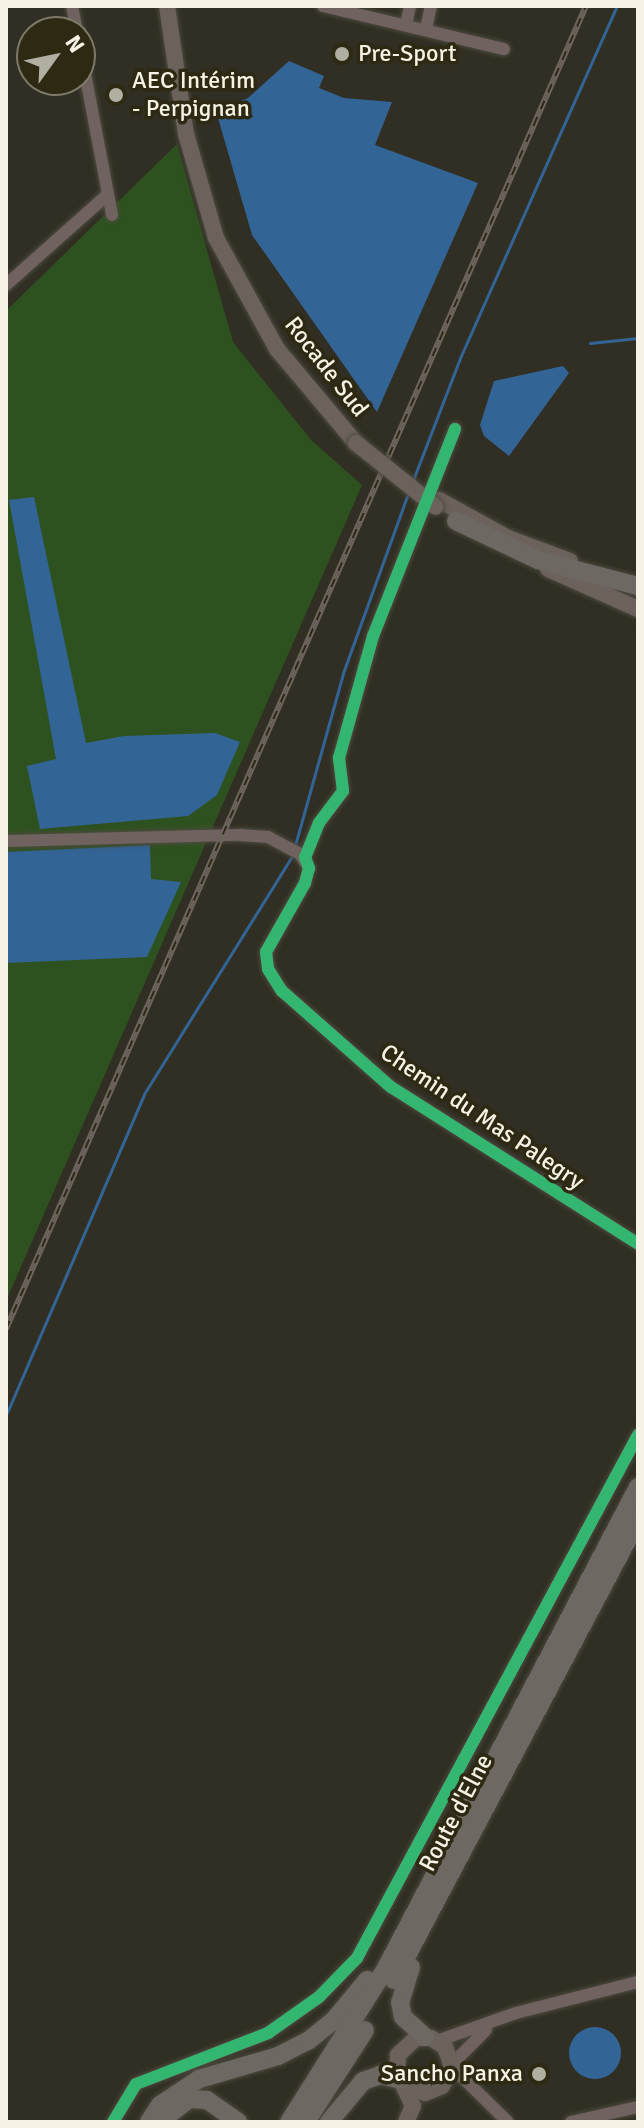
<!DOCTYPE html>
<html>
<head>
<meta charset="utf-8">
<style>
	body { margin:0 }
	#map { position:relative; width:644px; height:2128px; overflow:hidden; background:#312f23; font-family:Signika,sans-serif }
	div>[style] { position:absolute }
	.green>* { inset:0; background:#2e521f }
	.water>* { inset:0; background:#336496 }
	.round { border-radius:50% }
	.stream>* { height:3px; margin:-1.5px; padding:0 1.5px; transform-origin:1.5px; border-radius:1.5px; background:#336496 }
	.roads { filter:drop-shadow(0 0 2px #4c4a3f) drop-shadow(0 0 2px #4c4a3f) }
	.minor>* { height:12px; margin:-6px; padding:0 6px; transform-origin:6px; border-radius:6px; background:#70625e }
	.major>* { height:16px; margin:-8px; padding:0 8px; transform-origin:8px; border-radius:8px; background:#6c625c }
	.highway>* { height:18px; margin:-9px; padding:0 9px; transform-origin:9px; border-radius:9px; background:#6d6861 }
	.rail>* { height:6px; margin-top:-3px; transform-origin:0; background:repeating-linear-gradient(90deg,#2d2913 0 9px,#6d655e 0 18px); box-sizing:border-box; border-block:2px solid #6d655e }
	.bridges { filter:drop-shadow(0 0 2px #4c4a3f) drop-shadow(0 0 2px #4c4a3f) }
	.major-bridge>* { height:16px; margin:-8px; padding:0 8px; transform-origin:8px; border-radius:8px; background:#6c625c }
	.cycleway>* { height:12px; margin:-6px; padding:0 6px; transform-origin:6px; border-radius:6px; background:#33b770 }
	.dots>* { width:22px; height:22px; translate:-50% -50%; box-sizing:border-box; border:4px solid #2d2913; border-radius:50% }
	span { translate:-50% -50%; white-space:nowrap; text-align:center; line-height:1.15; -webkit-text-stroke:7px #2d2913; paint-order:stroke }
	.poi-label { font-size:24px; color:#f6f3e6 }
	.left { translate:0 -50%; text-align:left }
	.right { translate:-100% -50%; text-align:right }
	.street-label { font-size:24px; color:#f6f3e6 }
	.frame { position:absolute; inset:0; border:8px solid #f6f3e6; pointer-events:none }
	.north { position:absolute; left:16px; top:16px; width:80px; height:80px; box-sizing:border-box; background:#2d2913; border:2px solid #7d7a67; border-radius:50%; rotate:57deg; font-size:22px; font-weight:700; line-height:32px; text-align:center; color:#f6f3e6 }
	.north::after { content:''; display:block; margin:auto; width:28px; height:36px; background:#b1aea2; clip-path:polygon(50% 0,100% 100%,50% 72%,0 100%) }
</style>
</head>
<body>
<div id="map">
	<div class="green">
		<i style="clip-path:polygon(177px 144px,233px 342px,311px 440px,362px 485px,6px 1301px,6px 311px)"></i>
	</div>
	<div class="water">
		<i style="clip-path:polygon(289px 61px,324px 76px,319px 88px,344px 98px,392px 102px,375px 145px,478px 183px,377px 412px,252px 235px,216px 111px,248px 98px)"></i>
		<i style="clip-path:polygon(563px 366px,569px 373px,509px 456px,484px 436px,480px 425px,494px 381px)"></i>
		<i style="clip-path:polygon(34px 497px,86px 743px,124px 736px,215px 733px,240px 742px,217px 795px,188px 816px,40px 829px,27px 766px,56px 759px,9px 500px)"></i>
		<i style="clip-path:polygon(150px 845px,151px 879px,181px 882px,147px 957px,6px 963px,6px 852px)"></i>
		<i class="round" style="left:569px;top:2027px;width:52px;height:52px"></i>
	</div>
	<div class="stream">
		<i style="left:590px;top:343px;width:48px;rotate:-5.9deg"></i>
		<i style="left:413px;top:480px;width:131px;rotate:-68.9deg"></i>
		<i style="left:460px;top:358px;width:385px;rotate:-66deg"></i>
		<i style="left:294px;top:849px;width:183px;rotate:-74.4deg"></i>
		<i style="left:343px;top:673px;width:194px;rotate:-70.1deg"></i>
		<i style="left:6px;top:1415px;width:349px;rotate:-66.7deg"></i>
		<i style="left:144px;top:1094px;width:280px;rotate:-58.1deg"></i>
	</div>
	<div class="roads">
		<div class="minor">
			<i style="left:72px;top:6px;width:26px;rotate:79deg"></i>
			<i style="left:323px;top:6px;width:186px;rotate:13.4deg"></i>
			<i style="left:406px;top:25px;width:19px;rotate:-78deg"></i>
			<i style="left:426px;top:29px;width:24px;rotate:-78deg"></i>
			<i style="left:80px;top:47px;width:171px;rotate:79.2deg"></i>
			<i style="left:6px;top:285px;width:135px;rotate:-41.7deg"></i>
			<i style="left:6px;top:841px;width:234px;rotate:-1.5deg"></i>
			<i style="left:240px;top:835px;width:28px;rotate:4deg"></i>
			<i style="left:268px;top:837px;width:36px;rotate:28deg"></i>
			<i style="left:300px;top:854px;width:17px;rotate:57deg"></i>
			<i style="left:309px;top:868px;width:16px;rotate:105deg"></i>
			<i style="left:305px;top:883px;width:79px;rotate:119.5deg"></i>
			<i style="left:266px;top:952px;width:17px;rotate:83deg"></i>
			<i style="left:268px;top:969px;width:26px;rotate:58deg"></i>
			<i style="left:282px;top:991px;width:145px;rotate:41.4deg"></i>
			<i style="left:391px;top:1087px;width:293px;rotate:32.4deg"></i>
			<i style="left:305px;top:857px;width:37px;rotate:-68deg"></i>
			<i style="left:319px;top:823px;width:40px;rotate:-53deg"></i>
			<i style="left:343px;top:791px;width:33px;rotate:-97deg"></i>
			<i style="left:339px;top:758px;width:127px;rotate:-74.4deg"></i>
			<i style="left:373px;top:636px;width:223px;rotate:-68.4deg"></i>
			<i style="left:437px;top:2041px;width:84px;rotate:-19.5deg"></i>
			<i style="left:516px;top:2013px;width:126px;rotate:-14.3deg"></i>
			<i style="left:452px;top:2064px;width:48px;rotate:-45deg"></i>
			<i style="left:452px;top:2067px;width:78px;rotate:44.5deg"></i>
			<i style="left:113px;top:2122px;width:44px;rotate:-58.8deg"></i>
			<i style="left:136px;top:2084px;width:142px;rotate:-21.1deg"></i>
			<i style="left:268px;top:2033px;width:62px;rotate:-35.2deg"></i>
			<i style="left:319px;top:1997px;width:54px;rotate:-45.7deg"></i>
			<i style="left:357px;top:1958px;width:594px;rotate:-61.75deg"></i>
			<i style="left:571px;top:2122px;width:69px;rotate:-12.6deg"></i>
		</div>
		<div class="major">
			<i style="left:167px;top:6px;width:129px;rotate:81.6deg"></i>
			<i style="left:186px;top:134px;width:108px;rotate:73.9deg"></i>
			<i style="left:216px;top:238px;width:127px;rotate:61.2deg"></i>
			<i style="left:277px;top:349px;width:123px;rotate:50deg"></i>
			<i style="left:439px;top:500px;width:79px;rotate:28.8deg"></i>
			<i style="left:508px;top:538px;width:66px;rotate:20.4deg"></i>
			<i style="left:548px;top:569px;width:98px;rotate:24deg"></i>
			<i style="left:404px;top:2085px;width:22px;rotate:21deg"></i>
			<i style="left:425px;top:2093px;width:18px;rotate:-22deg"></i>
			<i style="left:442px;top:2086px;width:21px;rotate:-62deg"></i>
			<i style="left:452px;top:2067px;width:21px;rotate:-109deg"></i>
			<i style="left:445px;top:2047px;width:17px;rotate:-147deg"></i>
			<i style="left:431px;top:2038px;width:15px;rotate:180deg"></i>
			<i style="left:416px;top:2038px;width:25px;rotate:137deg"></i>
			<i style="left:398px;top:2055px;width:17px;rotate:93deg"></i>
			<i style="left:397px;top:2072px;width:38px;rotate:65deg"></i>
			<i style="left:413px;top:2106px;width:17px;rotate:114deg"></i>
		</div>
		<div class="highway">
			<i style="left:456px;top:521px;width:91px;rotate:25.4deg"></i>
			<i style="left:538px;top:560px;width:103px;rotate:14.6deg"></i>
			<i style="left:411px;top:1967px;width:37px;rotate:107deg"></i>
			<i style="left:400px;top:2002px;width:15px;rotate:79deg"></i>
			<i style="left:403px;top:2017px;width:30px;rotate:42deg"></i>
			<i style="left:394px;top:1980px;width:521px;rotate:-62.06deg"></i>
			<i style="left:166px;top:2117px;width:29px;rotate:-38deg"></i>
			<i style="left:189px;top:2099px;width:18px;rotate:3deg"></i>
			<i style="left:207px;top:2100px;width:38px;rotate:35deg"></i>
			<i style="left:149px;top:2122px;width:20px;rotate:-57deg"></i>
			<i style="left:160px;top:2105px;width:47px;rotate:-33.7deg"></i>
			<i style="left:199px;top:2079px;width:82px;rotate:-16.2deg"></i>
			<i style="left:278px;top:2056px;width:34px;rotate:-27deg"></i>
			<i style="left:308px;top:2041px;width:33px;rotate:-39deg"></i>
			<i style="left:334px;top:2020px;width:52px;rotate:-50.5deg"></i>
			<i style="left:289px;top:2122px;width:182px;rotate:-57.8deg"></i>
			<i style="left:386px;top:1968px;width:543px;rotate:-62.35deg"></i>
			<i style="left:306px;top:2122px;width:109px;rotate:-57.3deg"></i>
			<i style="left:329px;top:2122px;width:53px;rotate:-50.3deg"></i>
			<i style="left:363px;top:2081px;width:18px;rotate:-19deg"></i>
			<i style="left:380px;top:2075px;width:22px;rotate:13deg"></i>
		</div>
	</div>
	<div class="rail">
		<i style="left:6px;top:1329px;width:1445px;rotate:-66.33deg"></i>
	</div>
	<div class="bridges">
		<div class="major-bridge">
			<i style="left:356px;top:443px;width:102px;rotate:38.7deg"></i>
		</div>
	</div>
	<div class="cycleway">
		<i style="left:455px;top:429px;width:223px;rotate:111.6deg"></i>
		<i style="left:373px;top:636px;width:127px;rotate:105.6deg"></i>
		<i style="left:339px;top:758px;width:33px;rotate:83deg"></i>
		<i style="left:343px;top:791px;width:40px;rotate:127deg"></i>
		<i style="left:319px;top:823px;width:37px;rotate:112deg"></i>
		<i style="left:305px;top:857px;width:12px;rotate:70deg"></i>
		<i style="left:309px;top:868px;width:16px;rotate:105deg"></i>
		<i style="left:305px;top:883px;width:79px;rotate:119.5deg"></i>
		<i style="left:266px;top:952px;width:17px;rotate:83deg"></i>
		<i style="left:268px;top:969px;width:26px;rotate:58deg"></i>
		<i style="left:282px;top:991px;width:145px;rotate:41.4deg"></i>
		<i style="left:391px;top:1087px;width:293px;rotate:32.4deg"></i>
		<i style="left:113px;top:2122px;width:44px;rotate:-58.8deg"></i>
		<i style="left:136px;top:2084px;width:142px;rotate:-21.1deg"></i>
		<i style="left:268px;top:2033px;width:62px;rotate:-35.2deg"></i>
		<i style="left:319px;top:1997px;width:54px;rotate:-45.7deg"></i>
		<i style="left:357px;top:1958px;width:594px;rotate:-61.75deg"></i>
	</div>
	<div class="dots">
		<i style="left:342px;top:54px;background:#b1aea2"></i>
		<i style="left:116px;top:95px;background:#b1aea2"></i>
		<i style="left:539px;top:2074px;background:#b1aea2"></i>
	</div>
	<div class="poi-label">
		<span class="left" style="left:358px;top:54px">Pre-Sport</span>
		<span class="left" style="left:132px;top:95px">AEC Intérim<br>- Perpignan</span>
		<span class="right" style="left:523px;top:2074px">Sancho Panxa</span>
	</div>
	<div class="street-label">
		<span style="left:326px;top:367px;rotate:52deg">Rocade Sud</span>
		<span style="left:482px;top:1117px;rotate:34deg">Chemin du Mas Palegry</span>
		<span style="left:456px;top:1813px;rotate:-62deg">Route d'Elne</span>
	</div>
	<div class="frame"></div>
	<div class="north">N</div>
</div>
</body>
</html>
